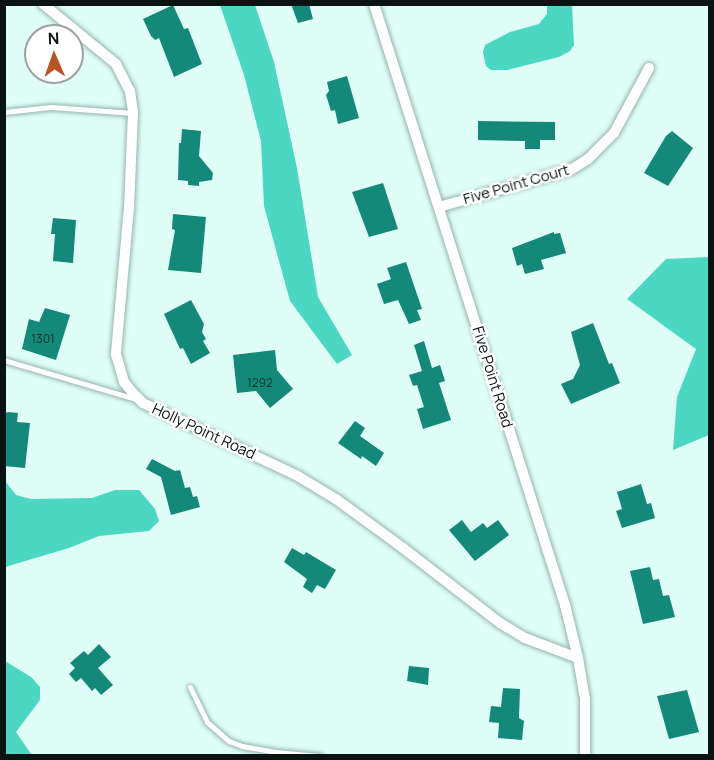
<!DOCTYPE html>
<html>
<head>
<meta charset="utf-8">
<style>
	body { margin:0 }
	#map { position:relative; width:714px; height:760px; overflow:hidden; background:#defef7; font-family:Manrope,sans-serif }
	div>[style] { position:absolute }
	.water>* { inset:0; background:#4bd7c1 }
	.building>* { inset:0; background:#148979 }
	.roads { filter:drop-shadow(0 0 2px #96b4ae) drop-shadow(0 0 2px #96b4ae) }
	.service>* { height:5px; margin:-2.5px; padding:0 2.5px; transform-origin:2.5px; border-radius:2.5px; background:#fff }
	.minor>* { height:10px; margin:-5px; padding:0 5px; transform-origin:5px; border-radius:5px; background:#fff }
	span { translate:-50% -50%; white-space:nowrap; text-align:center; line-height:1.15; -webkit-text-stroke:5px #fff; paint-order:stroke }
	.number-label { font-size:12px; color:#0c312c }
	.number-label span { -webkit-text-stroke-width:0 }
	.street-label { font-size:15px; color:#091412 }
	.frame { position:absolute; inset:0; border:6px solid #091412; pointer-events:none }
	.north { position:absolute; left:24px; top:24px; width:60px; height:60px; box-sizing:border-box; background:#fff; border:2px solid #9da1a0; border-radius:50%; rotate:358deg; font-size:16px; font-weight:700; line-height:24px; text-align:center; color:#091412 }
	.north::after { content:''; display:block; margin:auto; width:21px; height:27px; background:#b95326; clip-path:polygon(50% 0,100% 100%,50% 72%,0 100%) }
</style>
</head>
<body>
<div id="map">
	<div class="water">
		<i style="clip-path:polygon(220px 5px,255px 5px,274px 62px,297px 168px,318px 297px,352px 355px,337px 364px,290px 301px,264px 206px,261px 141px,244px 75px)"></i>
		<i style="clip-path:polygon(547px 5px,572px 5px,574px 45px,570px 51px,559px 57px,507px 70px,491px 70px,486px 66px,483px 52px,485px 45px,510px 32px,539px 24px,547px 14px)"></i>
		<i style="clip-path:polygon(709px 257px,709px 435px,673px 450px,677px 397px,696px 349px,627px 299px,666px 259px)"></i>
		<i style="clip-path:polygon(5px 481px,16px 495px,31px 499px,92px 498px,115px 490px,139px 490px,155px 509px,159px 521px,149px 531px,99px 536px,69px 548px,5px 567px)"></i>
		<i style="clip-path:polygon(5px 661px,31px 677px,40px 687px,40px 700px,16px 732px,31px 754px,35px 755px,5px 755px)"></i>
	</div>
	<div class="building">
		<i style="clip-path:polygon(291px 4px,309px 4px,313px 19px,298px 23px)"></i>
		<i style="clip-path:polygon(173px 5px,184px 29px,188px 28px,202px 64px,174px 77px,159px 38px,155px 40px,151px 36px,143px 19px)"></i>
		<i style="clip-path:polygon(347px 76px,359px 118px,338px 124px,335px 110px,331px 111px,326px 95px,329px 91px,327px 82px)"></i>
		<i style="clip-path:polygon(478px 121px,555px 122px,555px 140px,540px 140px,540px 149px,525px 149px,525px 141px,478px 140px)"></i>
		<i style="clip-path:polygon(182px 129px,201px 131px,199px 156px,213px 173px,212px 180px,199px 182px,199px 186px,188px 185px,188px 181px,178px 180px,179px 143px,181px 143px)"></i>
		<i style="clip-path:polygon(672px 131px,693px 148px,668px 186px,644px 173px,666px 136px)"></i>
		<i style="clip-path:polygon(383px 183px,398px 229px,369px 237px,352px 192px)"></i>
		<i style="clip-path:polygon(173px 214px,206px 217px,201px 273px,168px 270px,175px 230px,172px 229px)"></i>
		<i style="clip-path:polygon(53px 218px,76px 220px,73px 263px,53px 261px,55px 234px,51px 234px)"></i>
		<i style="clip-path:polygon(554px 232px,554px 234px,560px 233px,566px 253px,541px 260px,544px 269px,525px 274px,522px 264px,517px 266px,512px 248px)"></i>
		<i style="clip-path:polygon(406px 262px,422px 309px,417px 310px,421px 320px,409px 324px,398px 300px,384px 304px,377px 284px,391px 279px,387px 268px)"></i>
		<i style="clip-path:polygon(191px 300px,204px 324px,202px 332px,206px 339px,203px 341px,210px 353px,191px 364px,183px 348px,180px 349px,164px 314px)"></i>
		<i style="clip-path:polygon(45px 308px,70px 315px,56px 360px,22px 349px,29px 319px,39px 322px)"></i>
		<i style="clip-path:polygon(593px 323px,609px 364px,612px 363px,620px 383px,571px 404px,561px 384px,573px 379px,580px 365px,571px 332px)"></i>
		<i style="clip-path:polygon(424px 341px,432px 368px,440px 365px,445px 381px,439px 383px,451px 420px,423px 429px,417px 409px,424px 407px,417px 385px,413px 386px,409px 375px,422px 371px,414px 345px)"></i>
		<i style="clip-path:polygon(275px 350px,277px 370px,293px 389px,270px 408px,256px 391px,237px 393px,233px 355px)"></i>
		<i style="clip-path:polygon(8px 412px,18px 413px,17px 422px,30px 423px,25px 468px,4px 466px,4px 414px)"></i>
		<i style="clip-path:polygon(355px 421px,365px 428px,360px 436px,384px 453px,376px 466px,362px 456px,361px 459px,338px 443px)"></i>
		<i style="clip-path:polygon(152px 459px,175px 471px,180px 470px,185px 488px,190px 487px,193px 497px,197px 496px,200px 507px,171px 515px,161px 477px,146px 469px)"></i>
		<i style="clip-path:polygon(641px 484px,647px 504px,651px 503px,655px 518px,622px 528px,616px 511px,622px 509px,617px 492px)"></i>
		<i style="clip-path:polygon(462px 520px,471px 532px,483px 523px,487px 528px,498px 520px,509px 535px,475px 561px,449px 530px)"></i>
		<i style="clip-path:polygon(292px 548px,304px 555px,306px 552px,336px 570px,325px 589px,317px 585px,312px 593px,303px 587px,307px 579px,284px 562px)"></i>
		<i style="clip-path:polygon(650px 567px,653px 580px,659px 579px,663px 596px,669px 595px,675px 617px,643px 624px,630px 571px)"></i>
		<i style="clip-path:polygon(99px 644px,111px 657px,98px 668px,113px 685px,101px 695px,95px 688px,92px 691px,81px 678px,76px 682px,69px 674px,75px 668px,70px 663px,84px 651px,88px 655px)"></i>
		<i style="clip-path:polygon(409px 666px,429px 668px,428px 685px,407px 681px)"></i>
		<i style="clip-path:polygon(503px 688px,520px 689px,519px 718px,524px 721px,522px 740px,498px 738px,499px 723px,489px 722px,491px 706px,501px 707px)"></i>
		<i style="clip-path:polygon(687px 690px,699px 732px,669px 739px,657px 696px)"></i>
	</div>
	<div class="roads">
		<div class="service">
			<i style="left:4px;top:112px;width:47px;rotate:-6.1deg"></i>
			<i style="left:51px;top:107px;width:82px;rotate:4.2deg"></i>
			<i style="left:4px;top:360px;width:138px;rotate:16.5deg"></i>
			<i style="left:190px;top:687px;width:39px;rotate:64deg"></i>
			<i style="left:207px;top:722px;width:29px;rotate:41deg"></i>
			<i style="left:229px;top:741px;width:14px;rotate:21deg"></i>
			<i style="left:242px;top:746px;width:34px;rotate:10deg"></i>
			<i style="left:275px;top:752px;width:45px;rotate:5.1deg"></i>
		</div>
		<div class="minor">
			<i style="left:43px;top:4px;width:94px;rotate:39.4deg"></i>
			<i style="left:116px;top:64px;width:30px;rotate:63deg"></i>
			<i style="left:130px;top:91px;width:22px;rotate:82deg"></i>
			<i style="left:133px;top:113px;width:94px;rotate:92.4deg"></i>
			<i style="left:129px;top:207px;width:148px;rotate:95.1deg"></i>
			<i style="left:116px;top:354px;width:29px;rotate:74deg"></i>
			<i style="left:124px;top:382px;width:14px;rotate:51deg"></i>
			<i style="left:133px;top:393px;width:14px;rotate:45deg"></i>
			<i style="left:143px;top:403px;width:169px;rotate:25.2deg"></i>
			<i style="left:296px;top:475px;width:47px;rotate:31deg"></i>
			<i style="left:336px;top:499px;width:83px;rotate:36.2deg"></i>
			<i style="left:403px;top:548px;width:123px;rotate:37.7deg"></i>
			<i style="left:500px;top:623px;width:29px;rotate:31deg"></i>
			<i style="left:525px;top:638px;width:57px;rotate:20.7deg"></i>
			<i style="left:374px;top:4px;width:631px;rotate:72.37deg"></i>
			<i style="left:565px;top:605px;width:55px;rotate:76.2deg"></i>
			<i style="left:578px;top:658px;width:42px;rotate:80.3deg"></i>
			<i style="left:585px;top:699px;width:57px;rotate:90deg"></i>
			<i style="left:439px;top:207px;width:138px;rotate:-15.9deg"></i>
			<i style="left:572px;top:169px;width:19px;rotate:-32deg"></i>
			<i style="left:588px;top:159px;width:37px;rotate:-45deg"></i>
			<i style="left:614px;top:133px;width:74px;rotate:-61.7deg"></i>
		</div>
	</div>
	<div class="number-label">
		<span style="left:43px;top:339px">1301</span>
		<span style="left:260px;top:383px">1292</span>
	</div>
	<div class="street-label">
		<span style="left:516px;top:184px;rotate:-16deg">Five Point Court</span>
		<span style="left:493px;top:377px;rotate:73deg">Five Point Road</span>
		<span style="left:204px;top:431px;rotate:25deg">Holly Point Road</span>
	</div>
	<div class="frame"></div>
	<div class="north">N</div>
</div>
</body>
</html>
